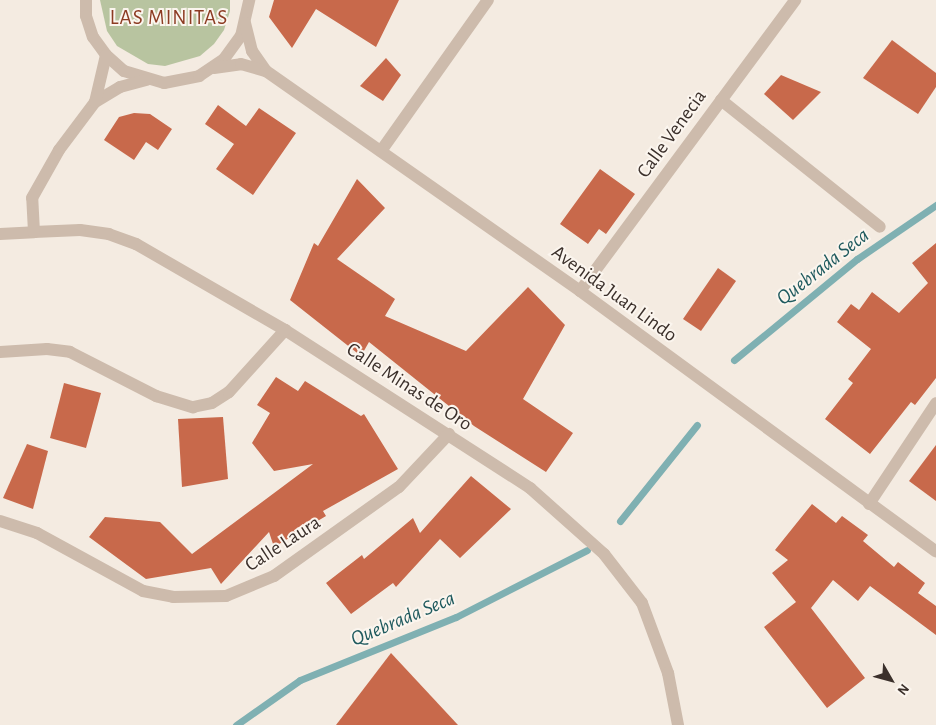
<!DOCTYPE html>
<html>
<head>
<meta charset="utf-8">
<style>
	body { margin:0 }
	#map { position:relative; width:936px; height:725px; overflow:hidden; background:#f4ebe1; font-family:"Alegreya Sans",sans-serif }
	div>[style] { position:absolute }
	.green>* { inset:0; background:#b8c4a0 }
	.stream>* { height:7px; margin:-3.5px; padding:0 3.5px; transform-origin:3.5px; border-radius:3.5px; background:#7fb0b2 }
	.building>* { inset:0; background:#c8694b }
	.minor>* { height:12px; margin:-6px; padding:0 6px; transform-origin:6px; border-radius:6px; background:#cdbbac }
	.tertiary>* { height:12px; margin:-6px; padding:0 6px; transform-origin:6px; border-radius:6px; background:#cdbbac }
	span { translate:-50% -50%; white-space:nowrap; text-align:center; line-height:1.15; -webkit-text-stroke:4px #fbf5ee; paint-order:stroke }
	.street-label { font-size:20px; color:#3b302b }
	.neighbourhood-label { font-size:21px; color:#8c3b22; letter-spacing:1px }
	.water-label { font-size:21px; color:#1f5a5e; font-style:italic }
	.north { position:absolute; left:866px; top:655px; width:50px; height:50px; -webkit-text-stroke:4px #fbf5ee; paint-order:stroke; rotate:128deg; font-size:14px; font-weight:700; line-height:20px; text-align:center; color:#3b302b }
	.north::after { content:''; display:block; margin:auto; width:18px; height:22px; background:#3b302b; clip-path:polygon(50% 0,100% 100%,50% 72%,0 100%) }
</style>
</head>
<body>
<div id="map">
	<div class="green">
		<i style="clip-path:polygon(100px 0,230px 0,230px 11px,224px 30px,214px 44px,200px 56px,165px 66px,148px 64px,117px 46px,107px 31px)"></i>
	</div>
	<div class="stream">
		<i style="left:734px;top:360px;width:159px;rotate:-39.4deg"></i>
		<i style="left:857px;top:259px;width:96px;rotate:-34.4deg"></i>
		<i style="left:620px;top:521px;width:123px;rotate:-51.3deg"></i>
		<i style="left:236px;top:725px;width:78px;rotate:-35.1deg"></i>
		<i style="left:300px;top:680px;width:168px;rotate:-22deg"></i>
		<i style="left:456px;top:617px;width:147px;rotate:-27.1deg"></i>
	</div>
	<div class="building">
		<i style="clip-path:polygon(274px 0,399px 0,376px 47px,316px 9px,292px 48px,269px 17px)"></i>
		<i style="clip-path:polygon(892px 40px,936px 73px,936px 87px,918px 114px,863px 78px)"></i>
		<i style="clip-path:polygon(386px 58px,401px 75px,383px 101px,360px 86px)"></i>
		<i style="clip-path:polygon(781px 75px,821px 92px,793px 120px,764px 94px)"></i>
		<i style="clip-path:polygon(218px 105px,246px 126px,259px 108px,296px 133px,253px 195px,216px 169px,234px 144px,205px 124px)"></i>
		<i style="clip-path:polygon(134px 113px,150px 114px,172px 129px,158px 150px,146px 142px,134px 160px,104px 140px,119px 117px)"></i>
		<i style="clip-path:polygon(600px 169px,635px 194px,606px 234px,599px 229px,588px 244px,560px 224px)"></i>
		<i style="clip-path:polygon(357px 179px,385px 208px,337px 259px,395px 299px,385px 316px,466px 351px,528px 287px,565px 325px,523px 399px,573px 433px,546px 472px,474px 426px,369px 342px,361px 356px,290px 300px,314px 243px,318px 246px)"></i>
		<i style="clip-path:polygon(936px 243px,936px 378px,915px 405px,911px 402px,870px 454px,825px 419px,853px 383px,848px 379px,871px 349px,837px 322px,851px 304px,859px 310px,872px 292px,899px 313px,928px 283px,912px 263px)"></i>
		<i style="clip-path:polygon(718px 268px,736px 281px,701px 331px,683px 319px)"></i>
		<i style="clip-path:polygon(276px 377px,298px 391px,305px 381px,361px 416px,364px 414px,398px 469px,323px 511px,326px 516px,274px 547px,269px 532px,221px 584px,211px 568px,146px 579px,89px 537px,105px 517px,160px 522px,192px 554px,313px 464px,274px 471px,252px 443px,270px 413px,257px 405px)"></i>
		<i style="clip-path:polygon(64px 383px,101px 393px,86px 448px,50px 438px)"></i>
		<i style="clip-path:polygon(223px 417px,228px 479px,182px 487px,178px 419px)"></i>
		<i style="clip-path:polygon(27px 444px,48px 451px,33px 509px,3px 498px)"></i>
		<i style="clip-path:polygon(936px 445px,936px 501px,909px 481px)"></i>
		<i style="clip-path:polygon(471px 476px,511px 509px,460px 558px,440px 539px,396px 587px,393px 583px,351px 614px,326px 583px,362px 555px,364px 559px,413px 518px,420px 533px)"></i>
		<i style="clip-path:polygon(812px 504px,836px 523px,842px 516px,868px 535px,863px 541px,894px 567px,898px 562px,925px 583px,918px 593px,936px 606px,936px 635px,870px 586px,858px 601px,833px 580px,811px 608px,865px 678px,827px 708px,764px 627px,796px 602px,772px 573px,788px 560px,775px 550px)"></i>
		<i style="clip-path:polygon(391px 653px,458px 725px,336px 725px)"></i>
	</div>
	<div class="minor">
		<i style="left:721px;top:100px;width:203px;rotate:38.6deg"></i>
		<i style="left:381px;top:151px;width:185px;rotate:-54.7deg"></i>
		<i style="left:0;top:234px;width:34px;rotate:-3deg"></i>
		<i style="left:580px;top:291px;width:362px;rotate:-53.5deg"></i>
		<i style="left:285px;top:330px;width:292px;rotate:32.8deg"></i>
		<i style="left:530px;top:488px;width:99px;rotate:41.7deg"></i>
		<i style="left:604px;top:554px;width:62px;rotate:52.2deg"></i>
		<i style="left:642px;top:603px;width:75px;rotate:69.6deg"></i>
		<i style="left:668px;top:673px;width:53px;rotate:79.1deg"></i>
		<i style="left:869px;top:504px;width:121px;rotate:-56.4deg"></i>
		<i style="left:0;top:521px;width:39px;rotate:18deg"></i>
		<i style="left:37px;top:533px;width:121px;rotate:28.7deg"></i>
		<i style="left:143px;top:591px;width:31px;rotate:11deg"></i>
		<i style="left:173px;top:597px;width:53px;rotate:-1.1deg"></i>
		<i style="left:226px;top:596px;width:52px;rotate:-22.6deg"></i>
		<i style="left:274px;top:576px;width:153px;rotate:-35.5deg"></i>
		<i style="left:399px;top:487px;width:73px;rotate:-46.7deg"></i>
	</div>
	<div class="tertiary">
		<i style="left:86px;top:0;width:16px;rotate:90deg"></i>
		<i style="left:86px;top:16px;width:22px;rotate:72deg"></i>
		<i style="left:93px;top:37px;width:22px;rotate:54deg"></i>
		<i style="left:106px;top:55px;width:24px;rotate:42deg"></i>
		<i style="left:124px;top:71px;width:42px;rotate:16.7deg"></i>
		<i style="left:164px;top:83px;width:36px;rotate:-11deg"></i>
		<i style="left:199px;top:76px;width:30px;rotate:-34deg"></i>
		<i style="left:224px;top:59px;width:29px;rotate:-54deg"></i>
		<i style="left:241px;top:36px;width:37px;rotate:-77deg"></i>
		<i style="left:245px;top:23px;width:29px;rotate:76deg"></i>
		<i style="left:252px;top:51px;width:24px;rotate:55deg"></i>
		<i style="left:214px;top:68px;width:27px;rotate:-8deg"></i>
		<i style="left:241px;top:64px;width:26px;rotate:16deg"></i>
		<i style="left:266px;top:71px;width:383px;rotate:35deg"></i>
		<i style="left:580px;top:291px;width:441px;rotate:36.2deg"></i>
		<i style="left:95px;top:102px;width:29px;rotate:-31deg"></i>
		<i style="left:120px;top:87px;width:28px;rotate:-15deg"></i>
		<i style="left:0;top:352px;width:47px;rotate:-3.7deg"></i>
		<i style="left:47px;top:349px;width:23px;rotate:7deg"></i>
		<i style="left:70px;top:352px;width:97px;rotate:27.1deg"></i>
		<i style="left:156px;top:396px;width:39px;rotate:17deg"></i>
		<i style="left:193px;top:407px;width:19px;rotate:-12deg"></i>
		<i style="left:212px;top:403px;width:20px;rotate:-33deg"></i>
		<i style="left:229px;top:392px;width:84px;rotate:-47.9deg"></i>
		<i style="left:285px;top:330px;width:172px;rotate:-150deg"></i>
		<i style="left:136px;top:244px;width:29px;rotate:-160deg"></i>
		<i style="left:109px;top:234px;width:29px;rotate:-172deg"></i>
		<i style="left:80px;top:230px;width:46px;rotate:177.5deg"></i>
		<i style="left:34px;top:232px;width:34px;rotate:-93deg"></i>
		<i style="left:32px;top:198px;width:55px;rotate:-60.6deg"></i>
		<i style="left:59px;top:150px;width:60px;rotate:-53.1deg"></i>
		<i style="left:95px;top:102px;width:48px;rotate:-76.8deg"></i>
	</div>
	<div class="street-label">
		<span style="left:672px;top:134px;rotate:-54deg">Calle Venecia</span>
		<span style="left:614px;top:294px;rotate:36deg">Avenida Juan Lindo</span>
		<span style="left:409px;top:387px;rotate:33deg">Calle Minas de Oro</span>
		<span style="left:283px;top:544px;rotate:-33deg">Calle Laura</span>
	</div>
	<div class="neighbourhood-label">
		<span style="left:169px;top:18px">LAS MINITAS</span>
	</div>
	<div class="water-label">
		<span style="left:823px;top:267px;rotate:-38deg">Quebrada Seca</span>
		<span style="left:403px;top:619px;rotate:-23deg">Quebrada Seca</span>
	</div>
	<div class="north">N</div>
</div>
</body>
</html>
